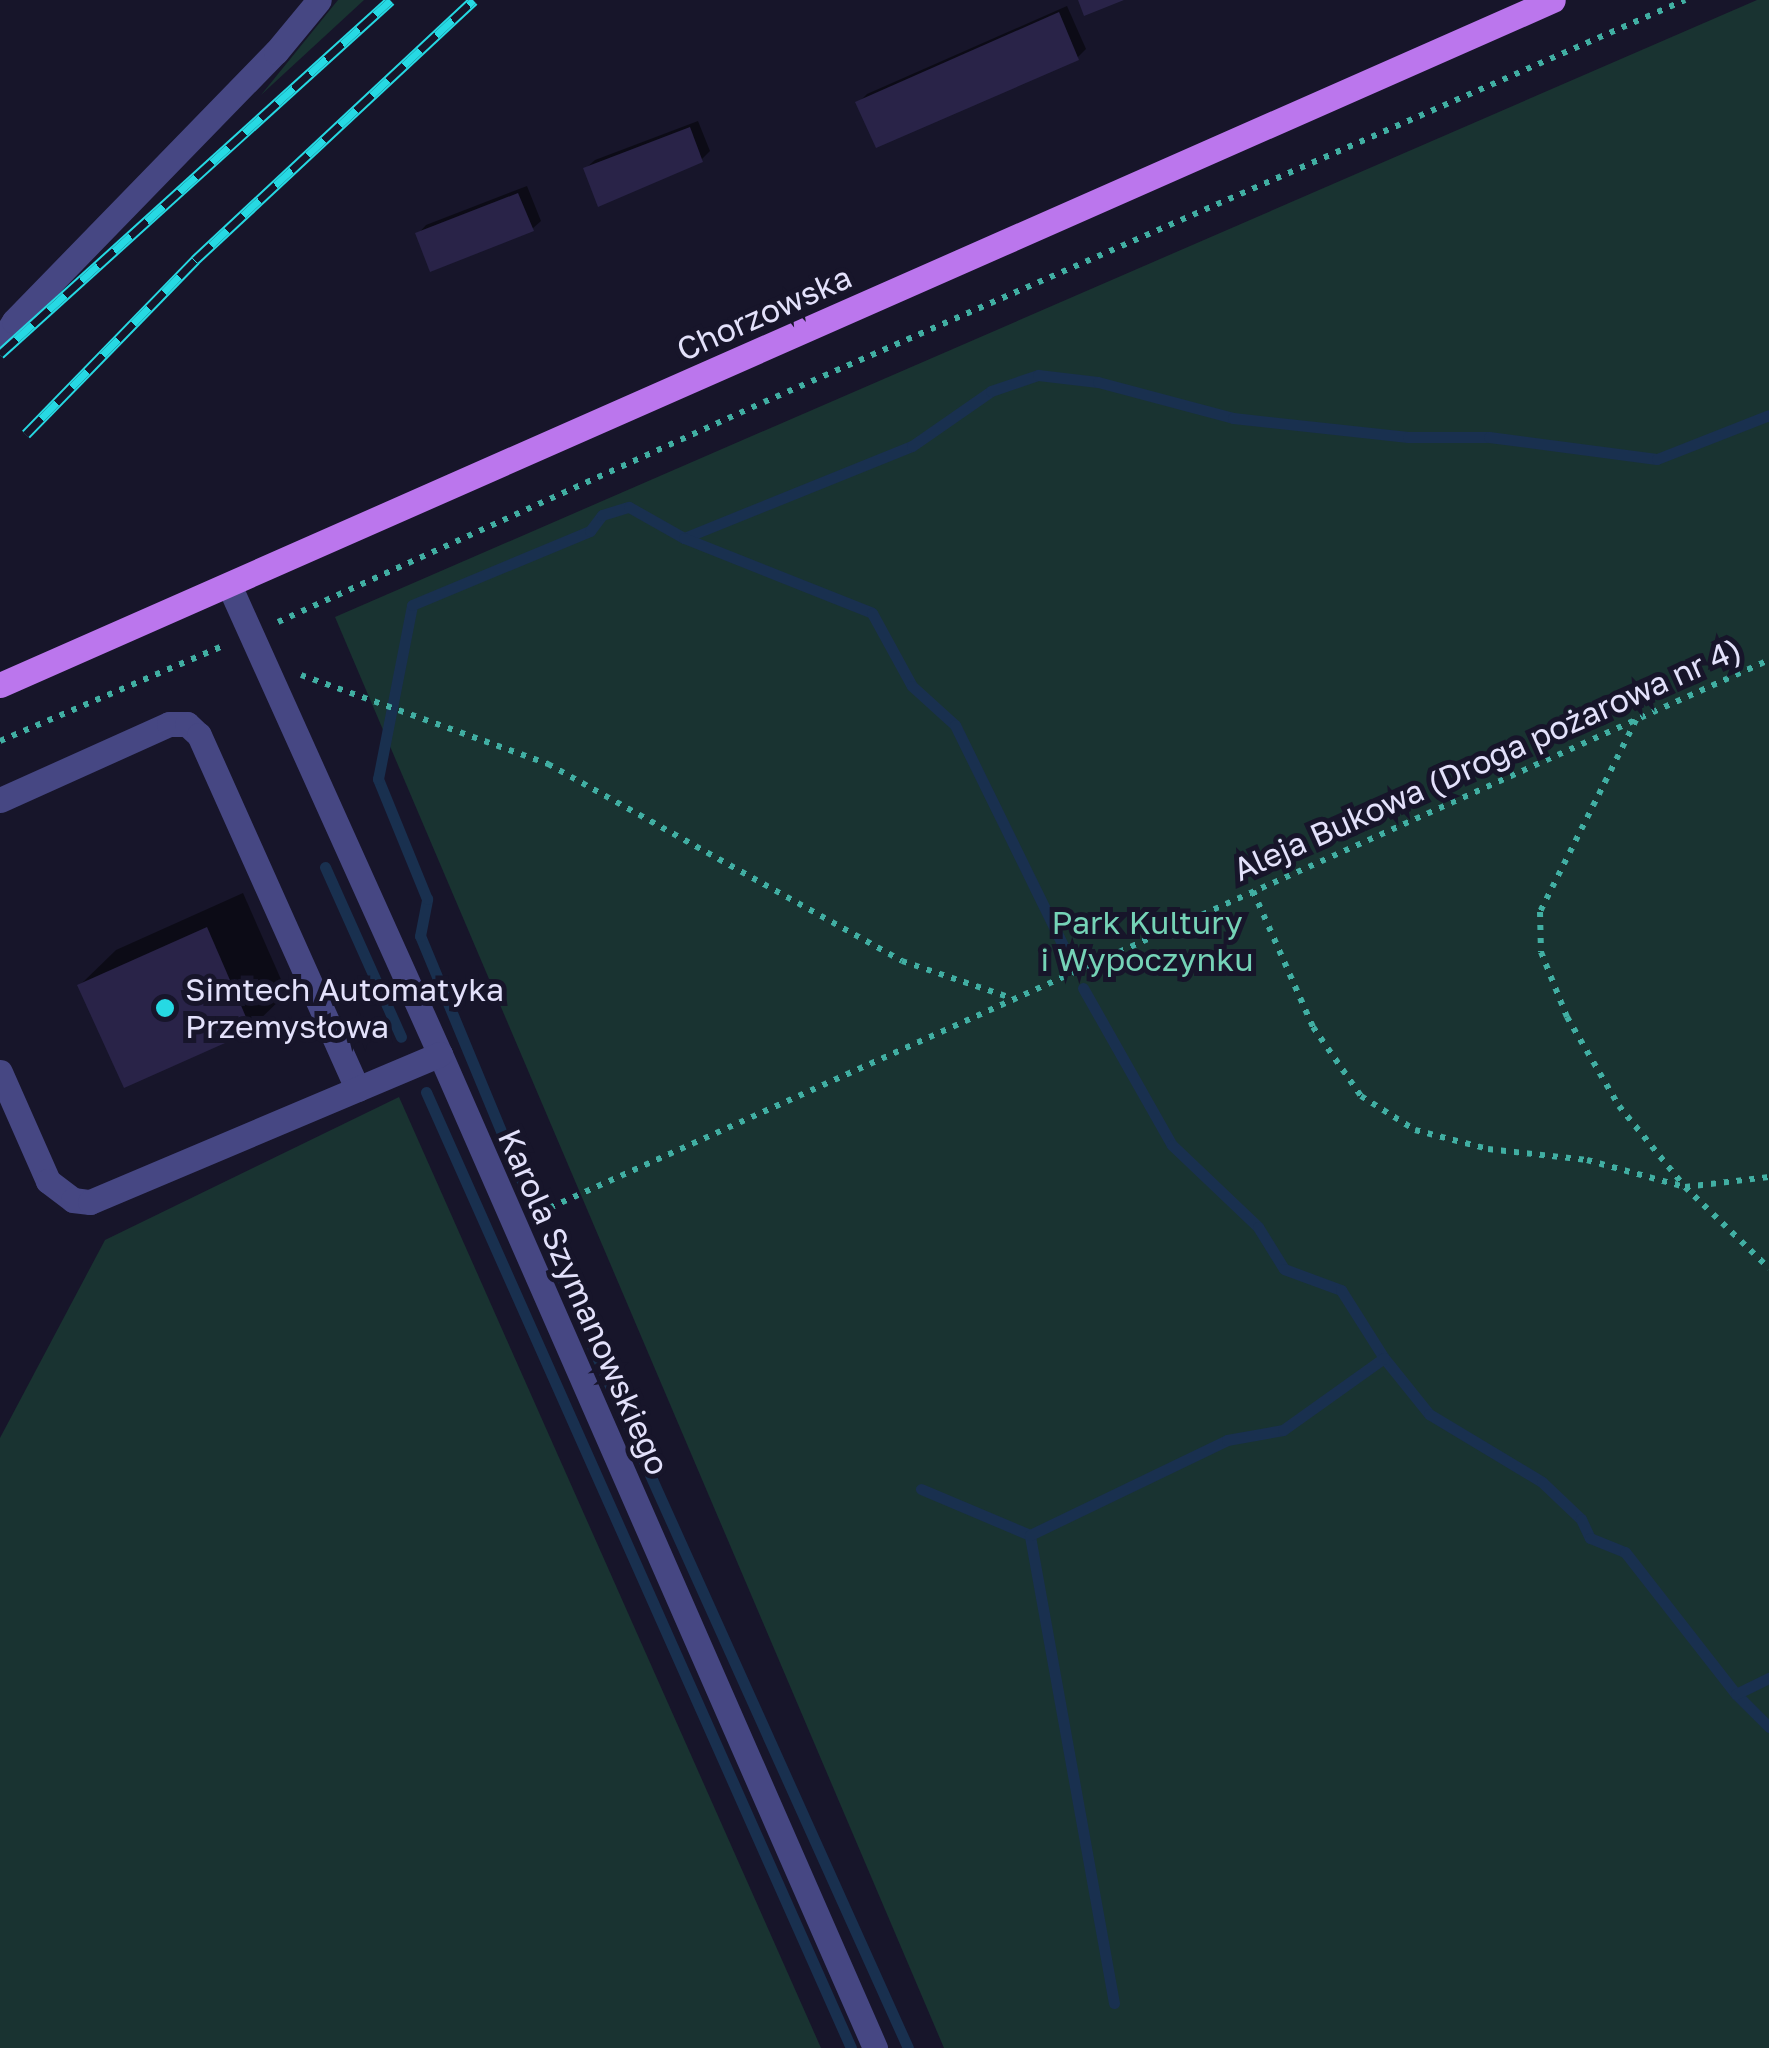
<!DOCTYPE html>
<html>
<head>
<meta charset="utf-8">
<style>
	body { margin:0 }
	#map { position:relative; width:1769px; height:2048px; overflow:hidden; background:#17152a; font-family:"Golos Text",sans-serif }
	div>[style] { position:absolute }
	.green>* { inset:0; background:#193331 }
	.shadow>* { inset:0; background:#0007 }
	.stream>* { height:11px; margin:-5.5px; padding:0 5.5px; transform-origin:5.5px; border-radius:5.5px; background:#19304f }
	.building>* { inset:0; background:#292348 }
	.path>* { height:6px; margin-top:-3px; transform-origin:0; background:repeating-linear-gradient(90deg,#41afa3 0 5px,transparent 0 13px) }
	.minor>* { height:25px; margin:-12.5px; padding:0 12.5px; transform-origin:12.5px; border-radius:12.5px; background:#464783 }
	.major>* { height:25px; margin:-12.5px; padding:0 12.5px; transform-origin:12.5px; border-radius:12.5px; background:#bb76ed }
	.rail>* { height:11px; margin-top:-5.5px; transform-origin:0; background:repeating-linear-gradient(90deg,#17152a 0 22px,#26d9e3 0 44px); box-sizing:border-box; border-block:2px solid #26d9e3 }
	.dots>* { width:28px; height:28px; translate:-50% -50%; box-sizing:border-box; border:5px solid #17152a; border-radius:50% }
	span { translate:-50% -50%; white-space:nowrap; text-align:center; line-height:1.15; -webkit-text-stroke:10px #17152a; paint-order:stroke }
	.street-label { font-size:32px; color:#e3e1fb }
	.park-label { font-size:32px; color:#75d3b7 }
	.poi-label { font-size:32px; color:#e3e1fb }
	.left { translate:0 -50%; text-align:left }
</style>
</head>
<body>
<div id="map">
	<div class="green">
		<i style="clip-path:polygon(338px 0,364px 0,261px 95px)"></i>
		<i style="clip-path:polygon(1757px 0,1769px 0,1769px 2048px,944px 2048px,335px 617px)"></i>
		<i style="clip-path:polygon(399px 1097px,821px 2048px,0 2048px,0 1438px,105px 1240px)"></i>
	</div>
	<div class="shadow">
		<i style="clip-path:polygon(1067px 6px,1086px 49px,1077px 58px,858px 103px,867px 94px)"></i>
		<i style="clip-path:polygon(698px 121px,710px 151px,701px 160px,600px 203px,586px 168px,595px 160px)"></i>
		<i style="clip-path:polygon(527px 186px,541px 221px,532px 229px,418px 234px,426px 225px)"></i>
		<i style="clip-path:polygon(243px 893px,287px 993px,251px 1028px,125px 1085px,80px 985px,116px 950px)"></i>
	</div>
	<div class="stream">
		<i style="left:684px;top:538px;width:246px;rotate:-22deg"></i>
		<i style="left:912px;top:446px;width:96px;rotate:-34.8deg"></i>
		<i style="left:991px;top:391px;width:50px;rotate:-18.8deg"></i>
		<i style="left:1038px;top:375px;width:60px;rotate:6.7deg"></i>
		<i style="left:1098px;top:382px;width:140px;rotate:14.9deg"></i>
		<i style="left:1233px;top:418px;width:176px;rotate:6.2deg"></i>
		<i style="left:1408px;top:437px;width:81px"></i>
		<i style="left:1489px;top:437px;width:169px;rotate:7.5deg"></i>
		<i style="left:1657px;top:459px;width:120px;rotate:-21.4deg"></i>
		<i style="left:325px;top:867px;width:186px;rotate:65.9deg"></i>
		<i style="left:1083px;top:988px;width:180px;rotate:60.5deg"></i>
		<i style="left:1172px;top:1145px;width:119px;rotate:43.6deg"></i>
		<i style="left:1258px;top:1227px;width:49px;rotate:58.2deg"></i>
		<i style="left:1284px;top:1269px;width:61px;rotate:20.2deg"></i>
		<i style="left:1341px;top:1290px;width:80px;rotate:57.7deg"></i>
		<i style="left:1384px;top:1358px;width:72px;rotate:51.2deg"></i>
		<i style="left:1429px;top:1414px;width:132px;rotate:31deg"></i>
		<i style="left:1542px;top:1482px;width:54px;rotate:43.5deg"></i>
		<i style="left:1581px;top:1519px;width:21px;rotate:65deg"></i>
		<i style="left:1590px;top:1538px;width:38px;rotate:22deg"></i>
		<i style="left:1625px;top:1552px;width:180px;rotate:52deg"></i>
		<i style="left:1736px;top:1694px;width:47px;rotate:45deg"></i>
		<i style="left:426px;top:1092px;width:1046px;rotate:66.03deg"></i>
		<i style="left:525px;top:1189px;width:274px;rotate:-112.5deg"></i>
		<i style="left:420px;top:936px;width:38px;rotate:-79deg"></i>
		<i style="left:427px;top:899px;width:130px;rotate:-112.2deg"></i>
		<i style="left:378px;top:779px;width:177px;rotate:-78.9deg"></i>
		<i style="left:412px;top:605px;width:193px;rotate:-22.6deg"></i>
		<i style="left:590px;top:531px;width:20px;rotate:-53deg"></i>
		<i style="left:602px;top:515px;width:28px;rotate:-17deg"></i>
		<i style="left:629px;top:507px;width:63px;rotate:29.4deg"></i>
		<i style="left:684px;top:538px;width:202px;rotate:21.7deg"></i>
		<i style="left:872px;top:613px;width:83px;rotate:61.3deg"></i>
		<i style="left:912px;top:686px;width:58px;rotate:42.2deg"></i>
		<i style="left:955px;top:725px;width:255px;rotate:63.9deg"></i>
		<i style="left:552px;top:1257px;width:867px;rotate:65.77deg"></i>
		<i style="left:921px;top:1489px;width:118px;rotate:22.9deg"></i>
		<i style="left:1736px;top:1694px;width:37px;rotate:-26deg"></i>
		<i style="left:1114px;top:2003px;width:475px;rotate:-100.2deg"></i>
		<i style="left:1030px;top:1535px;width:219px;rotate:-25.7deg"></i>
		<i style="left:1227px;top:1440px;width:57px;rotate:-10.1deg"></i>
		<i style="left:1283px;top:1430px;width:124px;rotate:-35.5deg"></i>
	</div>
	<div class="building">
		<i style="clip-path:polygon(1078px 0,1124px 0,1084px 16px)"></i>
		<i style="clip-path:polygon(1059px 12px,1079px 60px,876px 148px,855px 102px)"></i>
		<i style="clip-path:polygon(690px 127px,703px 162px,598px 207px,583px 168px)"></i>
		<i style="clip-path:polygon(518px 193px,534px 231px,430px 272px,415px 233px)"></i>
		<i style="clip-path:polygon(207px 927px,252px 1031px,124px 1088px,77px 985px)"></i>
	</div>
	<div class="path">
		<i style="left:278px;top:622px;width:533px;rotate:-24.36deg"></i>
		<i style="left:764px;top:402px;width:1005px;rotate:-23.58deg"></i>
		<i style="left:301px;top:675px;width:263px;rotate:19.8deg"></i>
		<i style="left:548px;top:764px;width:405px;rotate:29.1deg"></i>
		<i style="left:902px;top:961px;width:115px;rotate:18.7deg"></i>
		<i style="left:1636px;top:720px;width:215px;rotate:116.6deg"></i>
		<i style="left:1540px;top:912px;width:40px;rotate:88.6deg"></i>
		<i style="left:1541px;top:952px;width:70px;rotate:68.2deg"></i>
		<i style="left:1567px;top:1017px;width:103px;rotate:59.7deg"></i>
		<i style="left:1619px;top:1106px;width:104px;rotate:50.8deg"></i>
		<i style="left:1685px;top:1187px;width:117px;rotate:44deg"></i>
		<i style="left:0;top:741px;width:245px;rotate:-23.1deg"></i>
		<i style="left:1253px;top:891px;width:149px;rotate:66.2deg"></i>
		<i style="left:1313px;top:1027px;width:84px;rotate:55.2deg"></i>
		<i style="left:1361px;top:1096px;width:64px;rotate:32.2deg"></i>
		<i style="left:1415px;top:1130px;width:75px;rotate:14.6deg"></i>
		<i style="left:1488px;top:1149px;width:100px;rotate:6.3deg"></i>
		<i style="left:1587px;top:1160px;width:102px;rotate:15.4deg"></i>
		<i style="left:1685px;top:1187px;width:85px;rotate:-6.8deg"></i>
		<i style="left:538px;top:1213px;width:1350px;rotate:-24.19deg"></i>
	</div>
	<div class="minor">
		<i style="left:0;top:342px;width:25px;rotate:-56deg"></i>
		<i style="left:14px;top:321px;width:376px;rotate:-45.8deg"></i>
		<i style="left:276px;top:52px;width:67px;rotate:-50.4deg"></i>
		<i style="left:229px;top:585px;width:514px;rotate:65.78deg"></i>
		<i style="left:440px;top:1054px;width:1085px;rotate:66.36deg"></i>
		<i style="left:0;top:800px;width:185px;rotate:-24.2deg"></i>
		<i style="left:169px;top:724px;width:18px"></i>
		<i style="left:187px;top:724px;width:16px;rotate:43deg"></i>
		<i style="left:199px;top:735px;width:388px;rotate:65.9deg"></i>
		<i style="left:0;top:1072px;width:119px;rotate:66.2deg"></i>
		<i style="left:48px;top:1181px;width:31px;rotate:37deg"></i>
		<i style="left:73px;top:1200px;width:17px;rotate:7deg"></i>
		<i style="left:90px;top:1202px;width:380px;rotate:-22.9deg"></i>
	</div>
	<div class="major">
		<i style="left:0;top:685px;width:1697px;rotate:-23.8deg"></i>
	</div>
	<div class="rail">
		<i style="left:0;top:354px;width:527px;rotate:-42.16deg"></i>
		<i style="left:26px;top:434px;width:243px;rotate:-45.8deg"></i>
		<i style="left:195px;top:260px;width:381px;rotate:-43deg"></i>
	</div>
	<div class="dots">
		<i style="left:165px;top:1008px;background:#26d9e3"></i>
	</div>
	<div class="street-label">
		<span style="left:764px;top:313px;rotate:-24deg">Chorzowska</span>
		<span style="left:1487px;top:759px;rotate:-24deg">Aleja Bukowa (Droga pożarowa nr 4)</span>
		<span style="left:584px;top:1302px;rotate:66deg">Karola Szymanowskiego</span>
	</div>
	<div class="park-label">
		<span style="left:1147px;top:941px">Park Kultury<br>i Wypoczynku</span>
	</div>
	<div class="poi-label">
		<span class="left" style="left:185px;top:1008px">Simtech Automatyka<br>Przemysłowa</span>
	</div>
</div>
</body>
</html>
